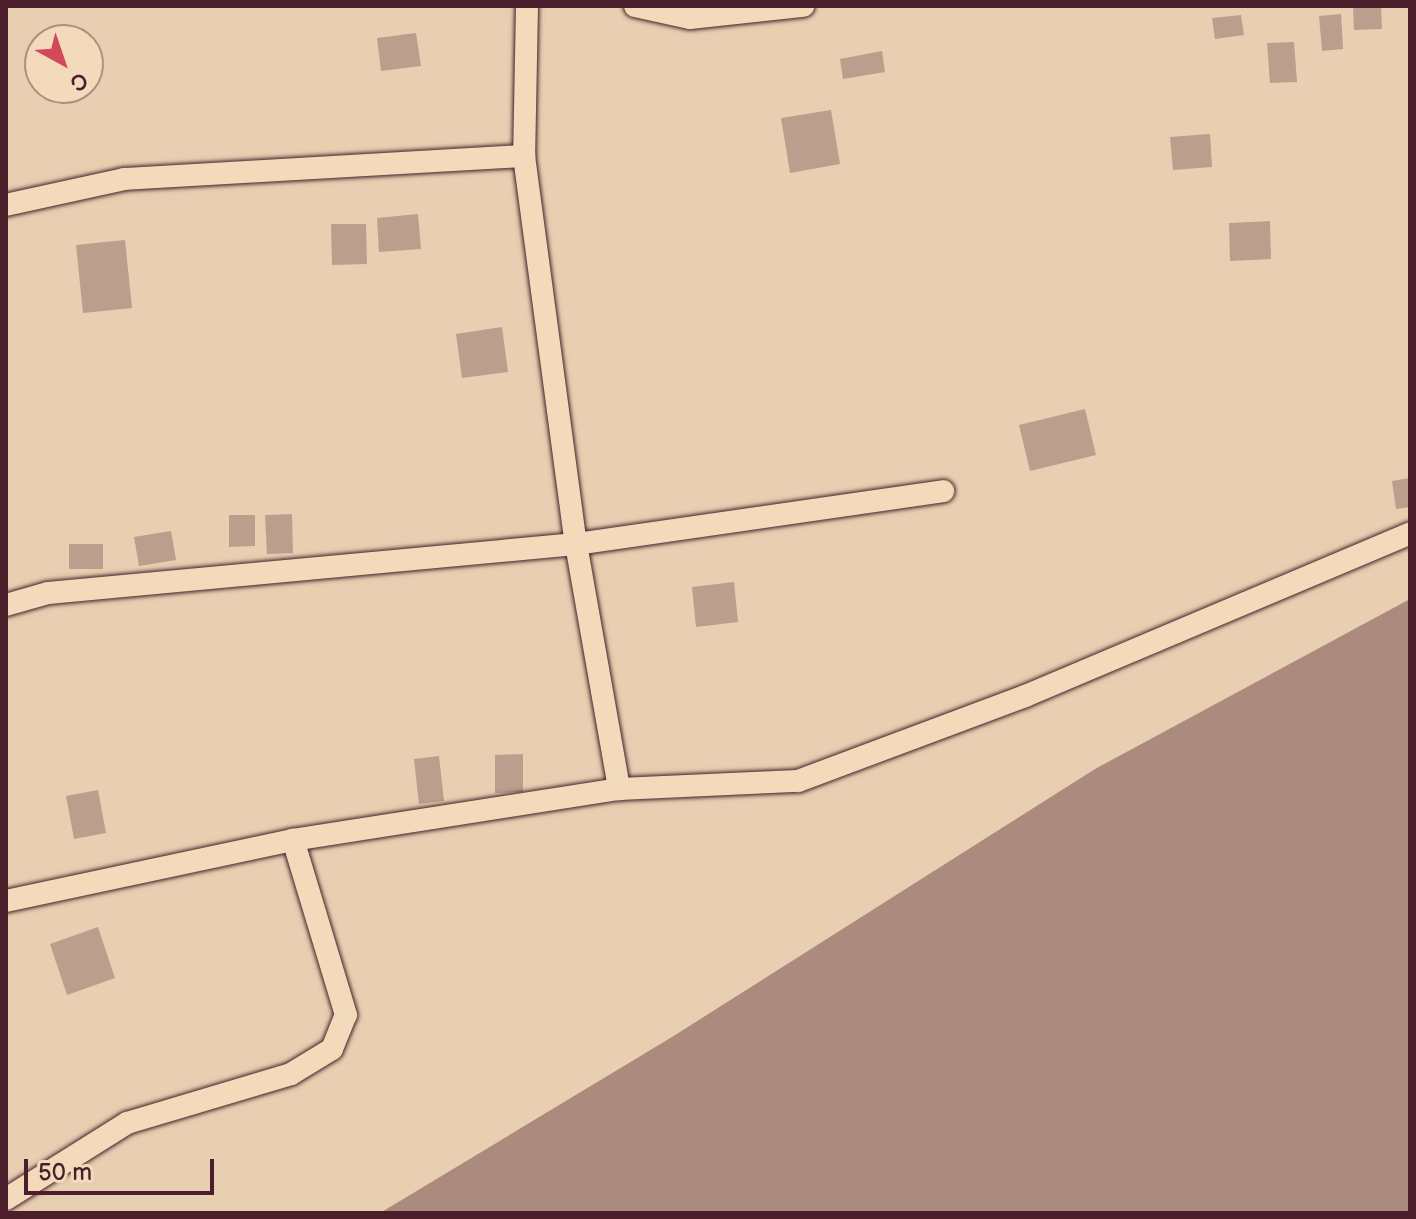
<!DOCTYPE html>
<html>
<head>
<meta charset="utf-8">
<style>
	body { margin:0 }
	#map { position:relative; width:1416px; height:1219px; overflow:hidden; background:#e8cfb1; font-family:"Balsamiq Sans",sans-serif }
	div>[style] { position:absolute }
	.water>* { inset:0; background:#ac8b7e }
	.building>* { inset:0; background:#bb9e8c }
	.roads { filter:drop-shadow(0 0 2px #4a1f2b) drop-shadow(0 0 2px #4a1f2b) }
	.minor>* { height:22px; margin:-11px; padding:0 11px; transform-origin:11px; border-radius:11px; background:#f2daba }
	span { translate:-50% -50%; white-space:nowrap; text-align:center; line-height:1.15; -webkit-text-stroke:6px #f2daba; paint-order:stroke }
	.frame { position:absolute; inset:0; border:8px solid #4a1f2b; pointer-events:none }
	.north { position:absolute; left:24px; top:24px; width:80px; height:80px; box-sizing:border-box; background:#f2daba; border:2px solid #af8f81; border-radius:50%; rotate:140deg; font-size:22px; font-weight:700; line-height:32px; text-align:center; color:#4a1f2b }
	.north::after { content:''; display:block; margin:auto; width:28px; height:36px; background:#d1495b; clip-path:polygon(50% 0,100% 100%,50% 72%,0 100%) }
	.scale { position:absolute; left:24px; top:1159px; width:190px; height:36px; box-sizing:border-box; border:4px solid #4a1f2b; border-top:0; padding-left:10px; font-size:24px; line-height:28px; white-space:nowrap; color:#4a1f2b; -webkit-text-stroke:6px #f2daba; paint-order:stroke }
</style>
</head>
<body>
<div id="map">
	<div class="water">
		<i style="clip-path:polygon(1410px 599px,1410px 1213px,380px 1213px,672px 1037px,1095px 769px)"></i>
	</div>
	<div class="building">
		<i style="clip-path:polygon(1353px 6px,1381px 6px,1382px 29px,1354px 30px)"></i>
		<i style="clip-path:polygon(1341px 14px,1343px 49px,1322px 51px,1319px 16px)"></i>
		<i style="clip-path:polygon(1241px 15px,1244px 35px,1215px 39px,1212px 18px)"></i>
		<i style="clip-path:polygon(416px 33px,421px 66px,381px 71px,377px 38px)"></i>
		<i style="clip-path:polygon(1294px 42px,1297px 82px,1270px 83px,1267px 43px)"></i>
		<i style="clip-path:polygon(882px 51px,885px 72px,843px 79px,840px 59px)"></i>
		<i style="clip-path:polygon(831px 110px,840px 164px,790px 173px,781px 118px)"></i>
		<i style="clip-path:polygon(1210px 134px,1212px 167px,1173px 170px,1170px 137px)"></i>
		<i style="clip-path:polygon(418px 214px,421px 249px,379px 252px,377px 218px)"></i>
		<i style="clip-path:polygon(1270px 221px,1271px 259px,1230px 261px,1229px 223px)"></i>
		<i style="clip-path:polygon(331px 224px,366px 224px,367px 264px,332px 265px)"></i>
		<i style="clip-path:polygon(125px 240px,132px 308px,83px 313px,76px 245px)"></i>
		<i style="clip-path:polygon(502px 327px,508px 372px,462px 378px,456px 334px)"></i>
		<i style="clip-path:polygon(1085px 409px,1096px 455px,1030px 471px,1019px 425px)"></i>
		<i style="clip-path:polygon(1410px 478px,1410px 507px,1396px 509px,1392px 481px)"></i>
		<i style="clip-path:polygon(292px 514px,293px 553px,267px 554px,265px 515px)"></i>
		<i style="clip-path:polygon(229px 515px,255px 515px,255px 546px,229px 547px)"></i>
		<i style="clip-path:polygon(171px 531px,176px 560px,139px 566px,134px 537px)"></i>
		<i style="clip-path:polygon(69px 544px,103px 544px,103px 569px,69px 569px)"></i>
		<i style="clip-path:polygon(734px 582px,738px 622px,696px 627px,692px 587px)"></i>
		<i style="clip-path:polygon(523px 754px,523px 792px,495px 793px,495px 755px)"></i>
		<i style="clip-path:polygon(439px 756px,444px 801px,419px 804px,414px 759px)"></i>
		<i style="clip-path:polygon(98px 790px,106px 833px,74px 839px,66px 796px)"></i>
		<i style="clip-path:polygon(98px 927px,115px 978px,67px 995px,50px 944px)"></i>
	</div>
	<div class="roads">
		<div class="minor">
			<i style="left:527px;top:6px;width:150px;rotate:91.1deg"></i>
			<i style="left:524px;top:156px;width:391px;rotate:82.4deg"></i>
			<i style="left:576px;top:544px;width:249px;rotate:80deg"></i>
			<i style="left:635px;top:6px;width:56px;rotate:12.3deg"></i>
			<i style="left:690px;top:18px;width:114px;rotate:-6.1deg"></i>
			<i style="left:6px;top:205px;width:121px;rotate:-12.4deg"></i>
			<i style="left:124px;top:179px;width:401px;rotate:-3.3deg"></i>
			<i style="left:6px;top:605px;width:44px;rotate:-15.9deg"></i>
			<i style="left:48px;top:593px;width:530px;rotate:-5.3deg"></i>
			<i style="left:576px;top:544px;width:371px;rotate:-8.2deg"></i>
			<i style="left:6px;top:901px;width:293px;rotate:-12deg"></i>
			<i style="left:293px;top:840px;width:330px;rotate:-8.9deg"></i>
			<i style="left:619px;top:789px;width:179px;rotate:-2.6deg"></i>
			<i style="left:798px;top:781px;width:242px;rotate:-20.5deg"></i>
			<i style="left:1025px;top:696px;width:418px;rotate:-22.9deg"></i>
			<i style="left:6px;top:1199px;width:143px;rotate:-32.1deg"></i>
			<i style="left:127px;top:1123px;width:171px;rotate:-16.6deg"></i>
			<i style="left:291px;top:1074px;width:48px;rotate:-31.4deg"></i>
			<i style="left:332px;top:1049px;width:37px;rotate:-68deg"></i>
			<i style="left:346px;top:1015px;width:183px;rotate:-106.8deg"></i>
		</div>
	</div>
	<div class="frame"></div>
	<div class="north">С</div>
	<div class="scale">50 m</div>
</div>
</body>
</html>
